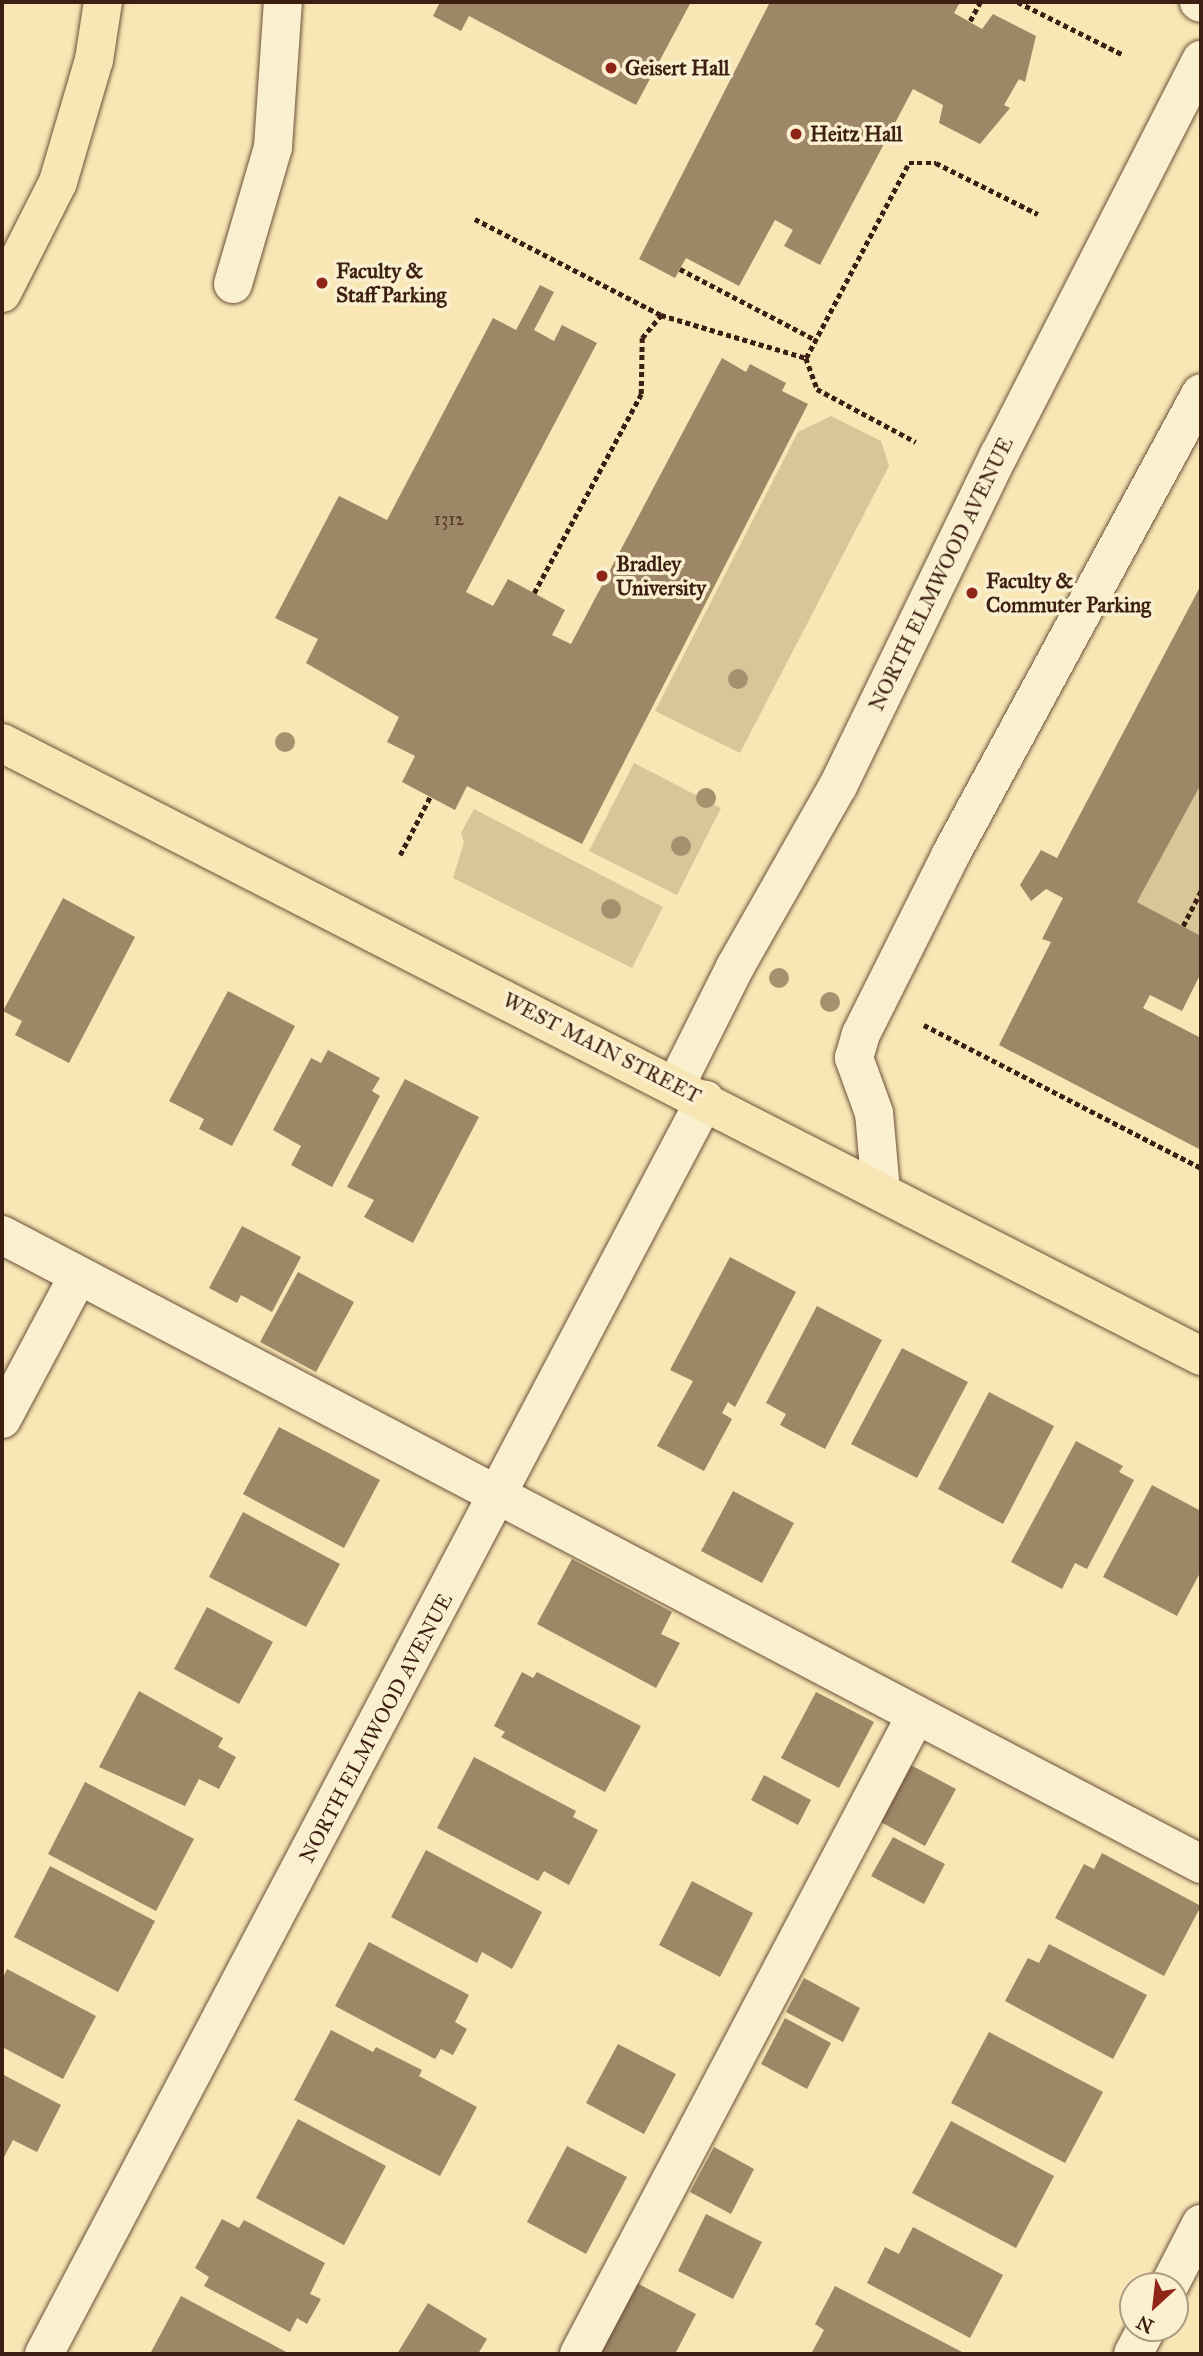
<!DOCTYPE html>
<html>
<head>
<meta charset="utf-8">
<style>
	body { margin:0 }
	#map { position:relative; width:1203px; height:2356px; overflow:hidden; background:#f8e7b4; font-family:"IM FELL Great Primer",serif }
	div>[style] { position:absolute }
	.green>* { inset:0; background:#d8c598 }
	.building>* { inset:0; background:#9e8766 }
	.path>* { height:4.5px; margin-top:-2.25px; transform-origin:0; background:repeating-linear-gradient(90deg,#3d1e12 0 5px,transparent 0 8.5px) }
	.roads { filter:drop-shadow(0 0 2px #6c503a) drop-shadow(0 0 2px #6c503a) }
	.minor>* { height:38px; margin:-19px; padding:0 19px; transform-origin:19px; border-radius:19px; background:#faefce }
	.major>* { height:38px; margin:-19px; padding:0 19px; transform-origin:19px; border-radius:19px; background:#f8e7b4 }
	.trees>* { width:20px; height:20px; margin:-10px; border-radius:50%; background:#a7906e }
	.dots>* { width:19px; height:19px; translate:-50% -50%; box-sizing:border-box; border:4px solid #faefce; border-radius:50% }
	span { translate:-50% -50%; white-space:nowrap; text-align:center; line-height:1.15; -webkit-text-stroke:7px #faefce; paint-order:stroke }
	.number-label { font-size:18px; color:#553827 }
	.number-label span { -webkit-text-stroke-width:0 }
	.poi-label { font-size:21px; color:#3d1e12; font-weight:700 }
	.left { translate:0 -50%; text-align:left }
	.street-label { font-size:21px; color:#3d1e12 }
	.frame { position:absolute; inset:0; border:4px solid #3d1e12; pointer-events:none }
	.north { position:absolute; left:1119px; top:2272px; width:70px; height:70px; box-sizing:border-box; background:#faefce; border:2px solid #ae9b83; border-radius:50%; rotate:207deg; font-size:19px; font-weight:700; line-height:28px; text-align:center; color:#3d1e12 }
	.north::after { content:''; display:block; margin:auto; width:24px; height:32px; background:#8f2418; clip-path:polygon(50% 0,100% 100%,50% 72%,0 100%) }
</style>
</head>
<body>
<div id="map">
	<div class="green">
		<i style="clip-path:polygon(831px 416px,881px 441px,889px 466px,740px 753px,655px 711px,798px 432px)"></i>
		<i style="clip-path:polygon(634px 763px,721px 808px,677px 895px,589px 851px)"></i>
		<i style="clip-path:polygon(1201px 783px,1201px 936px,1137px 902px)"></i>
		<i style="clip-path:polygon(474px 809px,663px 907px,632px 968px,453px 878px,464px 842px,461px 833px)"></i>
	</div>
	<div class="building">
		<i style="clip-path:polygon(440px 2px,691px 2px,636px 105px,469px 16px,461px 31px,433px 16px)"></i>
		<i style="clip-path:polygon(770px 2px,960px 2px,954px 13px,982px 29px,993px 14px,1036px 36px,1025px 82px,1019px 79px,1004px 105px,1010px 108px,980px 144px,939px 123px,943px 105px,913px 89px,820px 265px,784px 246px,793px 230px,775px 220px,739px 286px,686px 258px,675px 278px,639px 259px)"></i>
		<i style="clip-path:polygon(540px 285px,554px 292px,534px 330px,554px 341px,562px 325px,597px 343px,466px 592px,493px 606px,508px 579px,565px 610px,552px 635px,571px 644px,722px 358px,746px 372px,750px 364px,786px 383px,782px 391px,808px 404px,582px 844px,467px 786px,455px 810px,402px 782px,415px 756px,387px 742px,399px 717px,306px 663px,318px 639px,275px 618px,339px 496px,387px 520px,493px 318px,516px 330px)"></i>
		<i style="clip-path:polygon(1201px 585px,1201px 784px,1137px 902px,1201px 936px,1201px 973px,1182px 1011px,1150px 995px,1143px 1008px,1201px 1038px,1201px 1150px,999px 1045px,1051px 942px,1042px 939px,1063px 898px,1046px 889px,1031px 901px,1020px 885px,1041px 850px,1057px 858px)"></i>
		<i style="clip-path:polygon(63px 898px,135px 937px,69px 1063px,15px 1035px,22px 1021px,3px 1011px)"></i>
		<i style="clip-path:polygon(228px 991px,295px 1026px,232px 1146px,199px 1129px,204px 1119px,169px 1101px)"></i>
		<i style="clip-path:polygon(328px 1050px,380px 1078px,372px 1091px,380px 1096px,332px 1187px,291px 1165px,301px 1146px,273px 1130px,311px 1058px,321px 1063px)"></i>
		<i style="clip-path:polygon(405px 1079px,479px 1117px,413px 1243px,364px 1217px,374px 1200px,347px 1187px)"></i>
		<i style="clip-path:polygon(242px 1226px,301px 1257px,272px 1312px,241px 1295px,237px 1303px,209px 1288px)"></i>
		<i style="clip-path:polygon(730px 1257px,796px 1292px,735px 1407px,728px 1402px,722px 1413px,732px 1419px,704px 1471px,657px 1446px,693px 1381px,670px 1370px)"></i>
		<i style="clip-path:polygon(298px 1272px,354px 1302px,316px 1372px,260px 1342px)"></i>
		<i style="clip-path:polygon(817px 1306px,882px 1340px,825px 1449px,780px 1425px,786px 1414px,766px 1403px)"></i>
		<i style="clip-path:polygon(902px 1348px,968px 1382px,917px 1478px,851px 1444px)"></i>
		<i style="clip-path:polygon(989px 1392px,1054px 1426px,1003px 1524px,938px 1489px)"></i>
		<i style="clip-path:polygon(279px 1427px,380px 1480px,344px 1548px,243px 1494px)"></i>
		<i style="clip-path:polygon(1076px 1441px,1123px 1466px,1119px 1472px,1134px 1480px,1087px 1569px,1075px 1563px,1062px 1589px,1011px 1562px)"></i>
		<i style="clip-path:polygon(1152px 1485px,1201px 1511px,1201px 1571px,1177px 1616px,1103px 1577px)"></i>
		<i style="clip-path:polygon(733px 1491px,794px 1523px,762px 1583px,701px 1551px)"></i>
		<i style="clip-path:polygon(243px 1512px,340px 1564px,306px 1627px,209px 1577px)"></i>
		<i style="clip-path:polygon(572px 1559px,672px 1612px,661px 1634px,680px 1643px,656px 1688px,537px 1624px)"></i>
		<i style="clip-path:polygon(207px 1607px,273px 1642px,239px 1704px,174px 1669px)"></i>
		<i style="clip-path:polygon(522px 1672px,533px 1678px,537px 1672px,641px 1726px,605px 1792px,501px 1737px,505px 1732px,494px 1726px)"></i>
		<i style="clip-path:polygon(139px 1691px,223px 1738px,218px 1747px,236px 1757px,219px 1789px,199px 1779px,185px 1806px,99px 1767px)"></i>
		<i style="clip-path:polygon(816px 1692px,874px 1722px,839px 1788px,781px 1758px)"></i>
		<i style="clip-path:polygon(474px 1757px,576px 1811px,573px 1817px,598px 1830px,569px 1885px,544px 1871px,538px 1881px,437px 1828px)"></i>
		<i style="clip-path:polygon(907px 1763px,956px 1789px,925px 1846px,877px 1820px)"></i>
		<i style="clip-path:polygon(764px 1775px,811px 1800px,798px 1825px,751px 1800px)"></i>
		<i style="clip-path:polygon(85px 1782px,194px 1839px,156px 1911px,48px 1854px)"></i>
		<i style="clip-path:polygon(893px 1837px,945px 1864px,924px 1904px,871px 1876px)"></i>
		<i style="clip-path:polygon(426px 1850px,542px 1912px,512px 1969px,482px 1952px,477px 1963px,391px 1917px)"></i>
		<i style="clip-path:polygon(1102px 1853px,1201px 1906px,1164px 1976px,1055px 1918px,1084px 1864px,1094px 1869px)"></i>
		<i style="clip-path:polygon(50px 1866px,155px 1921px,118px 1992px,14px 1937px)"></i>
		<i style="clip-path:polygon(692px 1881px,753px 1913px,720px 1977px,659px 1945px)"></i>
		<i style="clip-path:polygon(369px 1942px,469px 1995px,455px 2022px,467px 2029px,453px 2055px,441px 2049px,435px 2059px,335px 2006px)"></i>
		<i style="clip-path:polygon(1049px 1944px,1147px 1995px,1113px 2059px,1005px 2001px,1028px 1958px,1039px 1963px)"></i>
		<i style="clip-path:polygon(7px 1969px,96px 2016px,63px 2079px,2px 2047px,2px 1980px)"></i>
		<i style="clip-path:polygon(804px 1978px,860px 2008px,843px 2042px,786px 2012px)"></i>
		<i style="clip-path:polygon(785px 2018px,831px 2043px,807px 2089px,761px 2064px)"></i>
		<i style="clip-path:polygon(331px 2030px,373px 2052px,376px 2047px,422px 2070px,419px 2076px,477px 2107px,440px 2176px,294px 2100px)"></i>
		<i style="clip-path:polygon(989px 2032px,1103px 2092px,1065px 2163px,951px 2103px)"></i>
		<i style="clip-path:polygon(618px 2044px,676px 2074px,644px 2134px,586px 2103px)"></i>
		<i style="clip-path:polygon(2px 2074px,61px 2105px,37px 2152px,13px 2140px,2px 2161px)"></i>
		<i style="clip-path:polygon(298px 2119px,386px 2166px,344px 2245px,256px 2198px)"></i>
		<i style="clip-path:polygon(951px 2121px,1054px 2176px,1016px 2248px,912px 2193px)"></i>
		<i style="clip-path:polygon(567px 2146px,627px 2177px,586px 2254px,527px 2222px)"></i>
		<i style="clip-path:polygon(714px 2147px,754px 2169px,731px 2214px,690px 2192px)"></i>
		<i style="clip-path:polygon(706px 2214px,762px 2242px,733px 2299px,678px 2271px)"></i>
		<i style="clip-path:polygon(222px 2219px,239px 2228px,244px 2220px,325px 2263px,310px 2294px,321px 2299px,307px 2324px,297px 2318px,290px 2332px,204px 2286px,209px 2277px,195px 2268px)"></i>
		<i style="clip-path:polygon(913px 2227px,1003px 2275px,970px 2338px,867px 2283px,885px 2247px,899px 2254px)"></i>
		<i style="clip-path:polygon(633px 2281px,696px 2314px,675px 2354px,594px 2354px)"></i>
		<i style="clip-path:polygon(835px 2286px,966px 2354px,811px 2354px,824px 2330px,815px 2324px)"></i>
		<i style="clip-path:polygon(181px 2296px,290px 2354px,150px 2354px)"></i>
		<i style="clip-path:polygon(428px 2303px,487px 2339px,478px 2354px,397px 2354px)"></i>
	</div>
	<div class="path">
		<i style="left:1018px;top:2px;width:116px;rotate:26.6deg"></i>
		<i style="left:970px;top:21px;width:21px;rotate:-62deg"></i>
		<i style="left:475px;top:219px;width:209px;rotate:27.3deg"></i>
		<i style="left:661px;top:315px;width:151px;rotate:16.5deg"></i>
		<i style="left:806px;top:358px;width:33px;rotate:70deg"></i>
		<i style="left:817px;top:389px;width:112px;rotate:28.2deg"></i>
		<i style="left:680px;top:269px;width:153px;rotate:27.6deg"></i>
		<i style="left:806px;top:358px;width:221px;rotate:-62.2deg"></i>
		<i style="left:909px;top:163px;width:27px"></i>
		<i style="left:936px;top:163px;width:114px;rotate:26.6deg"></i>
		<i style="left:534px;top:593px;width:226px;rotate:-61.7deg"></i>
		<i style="left:641px;top:394px;width:56px;rotate:-89deg"></i>
		<i style="left:642px;top:338px;width:30px;rotate:-50deg"></i>
		<i style="left:400px;top:855px;width:65px;rotate:-62.7deg"></i>
		<i style="left:1183px;top:926px;width:39px;rotate:-63deg"></i>
		<i style="left:924px;top:1025px;width:312px;rotate:27.3deg"></i>
	</div>
	<div class="roads">
		<div class="minor">
			<i style="left:1199px;top:2px;width:2px;rotate:27deg"></i>
			<i style="left:233px;top:284px;width:143px;rotate:-73.7deg"></i>
			<i style="left:273px;top:147px;width:145px;rotate:-86.1deg"></i>
			<i style="left:676px;top:1085px;width:132px;rotate:-63.4deg"></i>
			<i style="left:735px;top:967px;width:208px;rotate:-60.4deg"></i>
			<i style="left:838px;top:786px;width:368px;rotate:-64.1deg"></i>
			<i style="left:999px;top:455px;width:444px;rotate:-62.9deg"></i>
			<i style="left:881px;top:1191px;width:78px;rotate:-95.1deg"></i>
			<i style="left:874px;top:1113px;width:59px;rotate:-110deg"></i>
			<i style="left:854px;top:1058px;width:25px;rotate:-74deg"></i>
			<i style="left:861px;top:1034px;width:201px;rotate:-63.4deg"></i>
			<i style="left:951px;top:854px;width:524px;rotate:-61.53deg"></i>
			<i style="left:2px;top:1235px;width:1354px;rotate:27.68deg"></i>
			<i style="left:2px;top:1419px;width:162px;rotate:-62deg"></i>
			<i style="left:1169px;top:2286px;width:70px;rotate:-62.7deg"></i>
			<i style="left:44px;top:2354px;width:1418px;rotate:-62.21deg"></i>
			<i style="left:579px;top:2354px;width:722px;rotate:-62.19deg"></i>
			<i style="left:1133px;top:2354px;width:30px;rotate:-62deg"></i>
		</div>
		<div class="major">
			<i style="left:2px;top:293px;width:124px;rotate:-63.2deg"></i>
			<i style="left:58px;top:182px;width:127px;rotate:-73.6deg"></i>
			<i style="left:94px;top:60px;width:59px;rotate:-81.2deg"></i>
			<i style="left:2px;top:743px;width:1347px;rotate:27.08deg"></i>
		</div>
	</div>
	<div class="trees">
		<i style="left:738px;top:679px"></i>
		<i style="left:285px;top:742px"></i>
		<i style="left:706px;top:798px"></i>
		<i style="left:681px;top:846px"></i>
		<i style="left:611px;top:909px"></i>
		<i style="left:779px;top:978px"></i>
		<i style="left:830px;top:1002px"></i>
	</div>
	<div class="dots">
		<i style="left:611px;top:68px;background:#8f2418"></i>
		<i style="left:796px;top:134px;background:#8f2418"></i>
		<i style="left:322px;top:283px;background:#8f2418"></i>
		<i style="left:602px;top:576px;background:#8f2418"></i>
		<i style="left:972px;top:593px;background:#8f2418"></i>
	</div>
	<div class="number-label">
		<span style="left:449px;top:519px">1312</span>
	</div>
	<div class="poi-label">
		<span class="left" style="left:625px;top:68px">Geisert Hall</span>
		<span class="left" style="left:810px;top:134px">Heitz Hall</span>
		<span class="left" style="left:336px;top:283px">Faculty &amp;<br>Staff Parking</span>
		<span class="left" style="left:616px;top:576px">Bradley<br>University</span>
		<span class="left" style="left:986px;top:593px">Faculty &amp;<br>Commuter Parking</span>
	</div>
	<div class="street-label">
		<span style="left:941px;top:574px;rotate:-64deg">NORTH ELMWOOD AVENUE</span>
		<span style="left:602px;top:1048px;rotate:27deg">WEST MAIN STREET</span>
		<span style="left:376px;top:1728px;rotate:-62deg">NORTH ELMWOOD AVENUE</span>
	</div>
	<div class="frame"></div>
	<div class="north">N</div>
</div>
</body>
</html>
